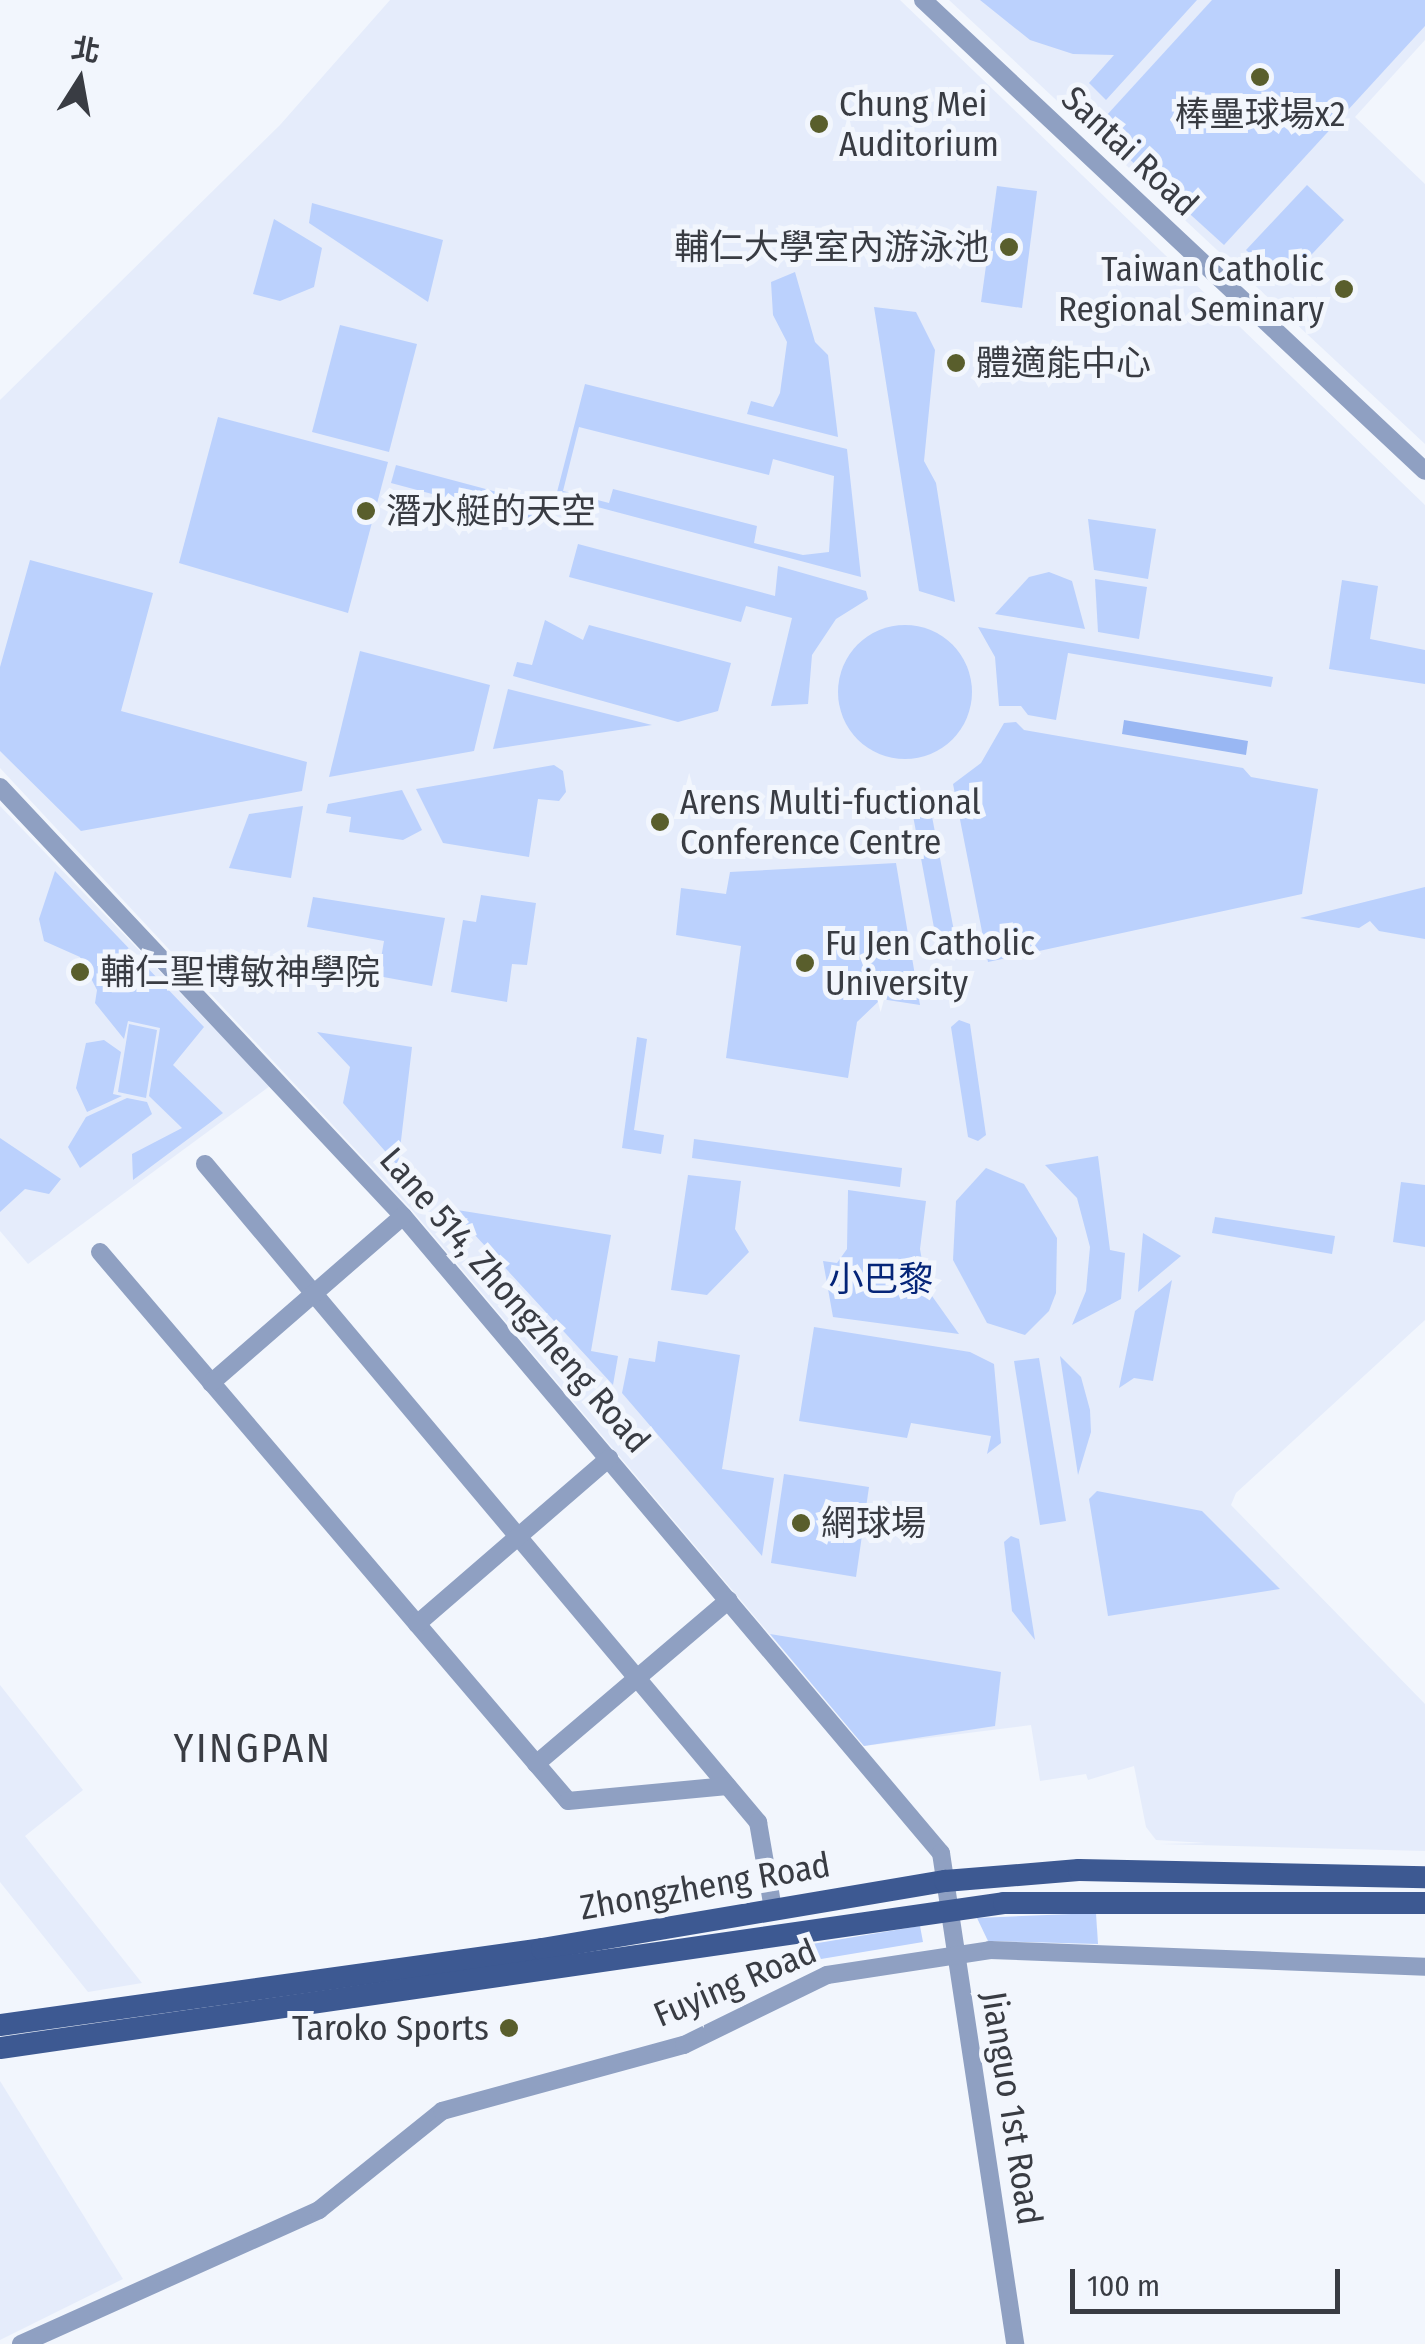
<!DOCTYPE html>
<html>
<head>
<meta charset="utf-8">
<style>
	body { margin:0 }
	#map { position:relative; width:1425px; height:2344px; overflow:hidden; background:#f2f6fd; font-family:"Fira Sans Condensed","Noto Sans TC",sans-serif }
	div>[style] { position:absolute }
	.built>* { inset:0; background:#e5ecfb }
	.green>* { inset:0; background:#bbd1fd }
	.round { border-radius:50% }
	.water>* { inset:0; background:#99b7f3 }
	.minor>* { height:18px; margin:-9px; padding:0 9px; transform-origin:9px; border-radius:9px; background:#8fa0c2 }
	.major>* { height:22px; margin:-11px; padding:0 11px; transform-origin:11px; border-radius:11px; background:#3d5992 }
	.dots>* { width:28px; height:28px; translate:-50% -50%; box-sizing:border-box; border:5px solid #f2f6fd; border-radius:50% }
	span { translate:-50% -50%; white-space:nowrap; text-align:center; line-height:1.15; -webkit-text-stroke:10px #f2f6fd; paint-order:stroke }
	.poi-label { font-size:35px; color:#393c43 }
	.left { translate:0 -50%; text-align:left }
	.right { translate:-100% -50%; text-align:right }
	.street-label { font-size:35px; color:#393c43 }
	.park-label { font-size:35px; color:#052578 }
	.quarter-label { font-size:40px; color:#393c43; letter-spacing:2.5px }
	.north { position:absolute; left:30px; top:30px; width:100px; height:100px; -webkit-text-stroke:8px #f2f6fd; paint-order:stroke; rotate:11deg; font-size:28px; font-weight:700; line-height:40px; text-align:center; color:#393c43 }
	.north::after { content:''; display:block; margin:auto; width:35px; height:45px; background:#393c43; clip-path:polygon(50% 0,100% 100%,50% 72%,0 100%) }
	.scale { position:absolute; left:1070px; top:2269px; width:270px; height:45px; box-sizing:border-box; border:5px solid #393c43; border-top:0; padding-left:12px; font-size:30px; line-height:35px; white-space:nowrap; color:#393c43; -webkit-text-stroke:8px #f2f6fd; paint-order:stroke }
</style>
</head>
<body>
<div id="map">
	<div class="built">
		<i style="clip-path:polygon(390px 0,900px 0,1425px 505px,1425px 1320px,1236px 1493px,1231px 1505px,1425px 1704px,1425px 1851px,1159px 1844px,1206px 1843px,1156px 1840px,1146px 1827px,1134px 1766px,1088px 1780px,1086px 1774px,1040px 1781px,1031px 1725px,864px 1746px,411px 1209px,0 768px,0 400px,280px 125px)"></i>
		<i style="clip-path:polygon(949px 0,1425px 0,1425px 40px,1355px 117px,1425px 184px,1425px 444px)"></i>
		<i style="clip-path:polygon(0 806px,270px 1086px,28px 1264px,0 1231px)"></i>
		<i style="clip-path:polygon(0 1685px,83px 1790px,25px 1836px,142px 1983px,88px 1992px,0 1882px)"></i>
		<i style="clip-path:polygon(0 2081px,123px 2279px,0 2340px)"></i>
	</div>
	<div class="green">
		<i style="clip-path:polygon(980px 0,1197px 0,1106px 100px,1089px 83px,1114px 55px,1073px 54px,1030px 40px)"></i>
		<i style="clip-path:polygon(1212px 0,1425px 0,1425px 26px,1224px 245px,1095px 128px)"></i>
		<i style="clip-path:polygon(1307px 185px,1344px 220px,1283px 285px,1246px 250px)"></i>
		<i style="clip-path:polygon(997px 186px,1037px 191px,1022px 308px,981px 302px)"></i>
		<i style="clip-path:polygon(312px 203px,443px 240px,428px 302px,309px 223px)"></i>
		<i style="clip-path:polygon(274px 219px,322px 248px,314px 287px,280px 301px,253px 294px)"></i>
		<i style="clip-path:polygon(795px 272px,815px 342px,828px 355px,838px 437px,747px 414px,751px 401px,773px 407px,780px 393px,787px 342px,773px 315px,771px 282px)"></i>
		<i style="clip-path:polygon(874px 307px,916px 312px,935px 350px,924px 461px,936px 483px,955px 602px,919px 591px)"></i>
		<i style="clip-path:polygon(340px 325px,417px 344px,389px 452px,312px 432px)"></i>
		<i style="clip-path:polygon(evenodd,585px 384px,847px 449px,861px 577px,556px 496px,585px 384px,579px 427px,769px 475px,773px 459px,834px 476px,829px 552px,803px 555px,754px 543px,757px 526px,613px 489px,609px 503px,563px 491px,579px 427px)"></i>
		<i style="clip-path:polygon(218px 417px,388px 462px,348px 613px,179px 563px)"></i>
		<i style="clip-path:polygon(396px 465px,542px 504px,537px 522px,391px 483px)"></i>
		<i style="clip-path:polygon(1088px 519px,1156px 529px,1148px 579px,1094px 570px)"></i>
		<i style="clip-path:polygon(578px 544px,775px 596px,778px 566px,866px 591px,868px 599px,836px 619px,812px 655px,808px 704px,771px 706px,792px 618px,746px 606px,741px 622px,569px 577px)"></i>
		<i style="clip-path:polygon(30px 560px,153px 593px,121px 711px,307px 762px,302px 791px,81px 831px,0 751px,0 667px)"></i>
		<i style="clip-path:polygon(1049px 572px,1072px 581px,1085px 629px,995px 614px,1029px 577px)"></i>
		<i style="clip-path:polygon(1095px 579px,1147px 587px,1139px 639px,1098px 632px)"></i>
		<i style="clip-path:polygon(1342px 580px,1378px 586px,1370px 639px,1425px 650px,1425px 684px,1329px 669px)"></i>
		<i style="clip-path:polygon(545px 620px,583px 640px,589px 625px,731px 663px,718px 711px,678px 722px,513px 676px,517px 662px,532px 665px)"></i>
		<i class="round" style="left:838px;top:625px;width:134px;height:134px"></i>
		<i style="clip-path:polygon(978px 627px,1273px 677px,1271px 687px,1068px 653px,1056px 720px,1028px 715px,1021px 706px,999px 706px,995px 657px)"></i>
		<i style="clip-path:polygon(360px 651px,490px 685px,474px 751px,329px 777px)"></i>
		<i style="clip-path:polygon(508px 689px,652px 725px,493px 749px)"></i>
		<i style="clip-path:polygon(1016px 722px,1024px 730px,1243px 768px,1251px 777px,1318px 789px,1302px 894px,988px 962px,953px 784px,981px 763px,1004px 723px)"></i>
		<i style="clip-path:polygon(554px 765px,563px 771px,566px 792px,559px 801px,538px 799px,529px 857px,443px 843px,416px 789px)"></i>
		<i style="clip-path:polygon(402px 790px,422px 830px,403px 840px,349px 832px,351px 817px,326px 813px,328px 804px)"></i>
		<i style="clip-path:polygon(919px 796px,929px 801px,954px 931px,945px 936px,935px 933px,911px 805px)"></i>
		<i style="clip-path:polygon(303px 806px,291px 878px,229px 868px,249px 814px)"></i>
		<i style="clip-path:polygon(896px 863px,920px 1005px,881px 999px,857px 1022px,848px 1078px,726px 1058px,741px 946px,676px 935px,681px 888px,726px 894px,730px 872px)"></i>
		<i style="clip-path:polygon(55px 871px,204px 1027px,173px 1065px,223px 1113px,133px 1180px,132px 1154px,182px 1128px,149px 1096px,160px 1028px,128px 1021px,124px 1039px,95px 1003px,97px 990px,80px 957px,44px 941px,39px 919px)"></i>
		<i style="clip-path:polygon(1425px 887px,1425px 939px,1379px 931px,1370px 921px,1359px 928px,1300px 918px)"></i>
		<i style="clip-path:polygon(481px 895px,536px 903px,527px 965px,512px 964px,507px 1002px,451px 992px,463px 920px,476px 922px)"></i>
		<i style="clip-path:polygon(313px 897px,445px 918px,432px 986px,378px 976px,384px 941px,307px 927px)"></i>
		<i style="clip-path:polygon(959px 1020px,970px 1024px,986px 1135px,978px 1141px,968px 1137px,951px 1027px)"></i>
		<i style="clip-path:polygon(129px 1024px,157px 1030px,146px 1098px,118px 1092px)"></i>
		<i style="clip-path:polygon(317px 1032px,412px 1047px,398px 1166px,343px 1103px,350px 1067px)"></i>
		<i style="clip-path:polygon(637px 1037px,647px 1039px,634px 1130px,664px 1135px,661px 1154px,622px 1148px)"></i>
		<i style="clip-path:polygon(104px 1040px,121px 1052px,113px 1094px,122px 1096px,87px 1112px,76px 1088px,86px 1043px)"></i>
		<i style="clip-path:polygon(127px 1098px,147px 1102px,152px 1114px,80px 1168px,68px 1147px,86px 1117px)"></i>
		<i style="clip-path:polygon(0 1138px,61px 1179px,49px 1194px,25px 1189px,0 1212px)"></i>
		<i style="clip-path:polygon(694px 1139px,902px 1168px,900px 1187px,692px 1158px)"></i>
		<i style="clip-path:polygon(1098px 1156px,1110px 1250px,1125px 1253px,1121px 1299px,1072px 1325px,1086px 1291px,1090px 1247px,1077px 1198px,1045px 1165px)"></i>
		<i style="clip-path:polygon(986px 1168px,1024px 1184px,1057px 1238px,1056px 1293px,1049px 1311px,1025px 1335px,987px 1323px,953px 1260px,956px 1201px)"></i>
		<i style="clip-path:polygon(688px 1175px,741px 1181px,735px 1229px,749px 1252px,707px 1295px,671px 1290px)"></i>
		<i style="clip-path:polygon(1401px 1182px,1425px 1185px,1425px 1247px,1393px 1242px)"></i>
		<i style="clip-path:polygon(848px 1190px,926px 1201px,920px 1249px,927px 1289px,959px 1334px,833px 1317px,823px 1261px,837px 1263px,847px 1249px)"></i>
		<i style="clip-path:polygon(451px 1209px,611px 1235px,591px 1351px,618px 1356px,613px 1385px)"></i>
		<i style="clip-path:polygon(1215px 1217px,1335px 1236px,1332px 1254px,1212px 1233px)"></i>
		<i style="clip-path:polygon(1143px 1233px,1181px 1256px,1138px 1292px)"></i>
		<i style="clip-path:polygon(1172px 1280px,1153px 1381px,1134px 1378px,1119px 1388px,1135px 1311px)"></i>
		<i style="clip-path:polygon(814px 1327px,970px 1352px,994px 1364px,1001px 1443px,987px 1454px,991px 1436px,911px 1423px,907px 1438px,799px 1421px)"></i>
		<i style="clip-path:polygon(658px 1341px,740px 1355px,722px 1469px,774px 1478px,762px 1556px,622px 1393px,629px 1358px,655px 1362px)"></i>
		<i style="clip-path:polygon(1060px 1356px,1081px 1377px,1090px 1410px,1091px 1432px,1078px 1475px)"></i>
		<i style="clip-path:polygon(1039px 1358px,1066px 1521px,1040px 1525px,1014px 1361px)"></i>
		<i style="clip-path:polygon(784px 1474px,869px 1487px,856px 1577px,771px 1563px)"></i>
		<i style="clip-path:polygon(1097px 1491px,1202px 1511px,1280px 1589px,1108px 1616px,1089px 1499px)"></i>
		<i style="clip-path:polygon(1011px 1536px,1019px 1539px,1035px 1640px,1012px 1611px,1004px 1542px)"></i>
		<i style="clip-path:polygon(770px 1634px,1001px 1672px,995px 1726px,864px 1746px)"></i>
		<i style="clip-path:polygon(1096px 1913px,1098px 1944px,988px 1941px,977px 1918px)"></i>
		<i style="clip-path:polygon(920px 1926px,923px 1942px,803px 1962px,800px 1946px)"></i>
	</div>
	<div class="water">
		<i style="clip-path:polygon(1124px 720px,1248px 741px,1246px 755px,1122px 734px)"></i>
	</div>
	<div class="minor">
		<i style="left:923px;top:0;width:688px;rotate:43.18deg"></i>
		<i style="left:0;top:787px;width:589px;rotate:46.79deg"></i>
		<i style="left:403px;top:1216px;width:834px;rotate:49.82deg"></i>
		<i style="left:941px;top:1853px;width:497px;rotate:81.4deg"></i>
		<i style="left:205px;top:1164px;width:860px;rotate:49.96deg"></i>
		<i style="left:758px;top:1822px;width:88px;rotate:80.2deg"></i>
		<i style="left:100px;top:1252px;width:721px;rotate:49.55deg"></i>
		<i style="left:568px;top:1801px;width:160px;rotate:-5.4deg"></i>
		<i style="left:211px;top:1383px;width:254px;rotate:-41deg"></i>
		<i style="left:417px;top:1624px;width:254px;rotate:-40.8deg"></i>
		<i style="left:536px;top:1764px;width:253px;rotate:-40.4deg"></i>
		<i style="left:21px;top:2344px;width:327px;rotate:-24.2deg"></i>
		<i style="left:319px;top:2210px;width:158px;rotate:-38.8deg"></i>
		<i style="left:442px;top:2111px;width:251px;rotate:-15.3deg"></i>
		<i style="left:684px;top:2045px;width:159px;rotate:-26.1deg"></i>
		<i style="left:827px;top:1975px;width:165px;rotate:-8.7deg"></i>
		<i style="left:990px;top:1950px;width:435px;rotate:2.2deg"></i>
	</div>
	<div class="major">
		<i style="left:0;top:2025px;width:547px;rotate:-7.98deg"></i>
		<i style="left:542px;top:1949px;width:409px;rotate:-9.6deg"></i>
		<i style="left:945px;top:1881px;width:134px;rotate:-4.7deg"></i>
		<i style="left:1079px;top:1870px;width:346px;rotate:1.2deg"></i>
		<i style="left:0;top:2048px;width:1014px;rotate:-8.22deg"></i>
		<i style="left:1004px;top:1903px;width:421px"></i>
	</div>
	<div class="dots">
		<i style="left:1260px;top:77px;background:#595e2c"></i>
		<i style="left:819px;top:124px;background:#595e2c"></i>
		<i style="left:1009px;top:247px;background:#595e2c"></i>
		<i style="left:1344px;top:289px;background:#595e2c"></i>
		<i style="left:956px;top:363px;background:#595e2c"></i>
		<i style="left:366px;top:511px;background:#595e2c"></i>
		<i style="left:660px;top:822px;background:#595e2c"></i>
		<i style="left:805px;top:963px;background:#595e2c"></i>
		<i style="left:80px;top:972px;background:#595e2c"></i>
		<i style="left:801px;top:1523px;background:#595e2c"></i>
		<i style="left:509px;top:2028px;background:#595e2c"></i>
	</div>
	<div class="poi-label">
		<span class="left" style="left:839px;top:124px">Chung Mei<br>Auditorium</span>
		<span style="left:1260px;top:114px">棒壘球場x2</span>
		<span class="right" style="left:989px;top:247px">輔仁大學室內游泳池</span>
		<span class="right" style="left:1324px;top:289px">Taiwan Catholic<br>Regional Seminary</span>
		<span class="left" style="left:976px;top:363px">體適能中心</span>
		<span class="left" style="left:386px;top:511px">潛水艇的天空</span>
		<span class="left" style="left:680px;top:822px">Arens Multi-fuctional<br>Conference Centre</span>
		<span class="left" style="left:825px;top:963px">Fu Jen Catholic<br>University</span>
		<span class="left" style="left:100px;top:972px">輔仁聖博敏神學院</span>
		<span class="left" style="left:821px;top:1523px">網球場</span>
		<span class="right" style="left:489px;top:2028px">Taroko Sports</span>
	</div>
	<div class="street-label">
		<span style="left:1130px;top:151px;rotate:43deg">Santai Road</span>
		<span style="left:515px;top:1300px;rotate:49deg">Lane 514, Zhongzheng Road</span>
		<span style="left:705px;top:1886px;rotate:-10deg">Zhongzheng Road</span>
		<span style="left:735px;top:1983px;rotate:-23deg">Fuying Road</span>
		<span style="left:1012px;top:2108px;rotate:81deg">Jianguo 1st Road</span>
	</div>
	<div class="park-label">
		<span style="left:881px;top:1279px">小巴黎</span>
	</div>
	<div class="quarter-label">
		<span style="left:253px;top:1749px">YINGPAN</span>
	</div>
	<div class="north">北</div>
	<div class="scale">100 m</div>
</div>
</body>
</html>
